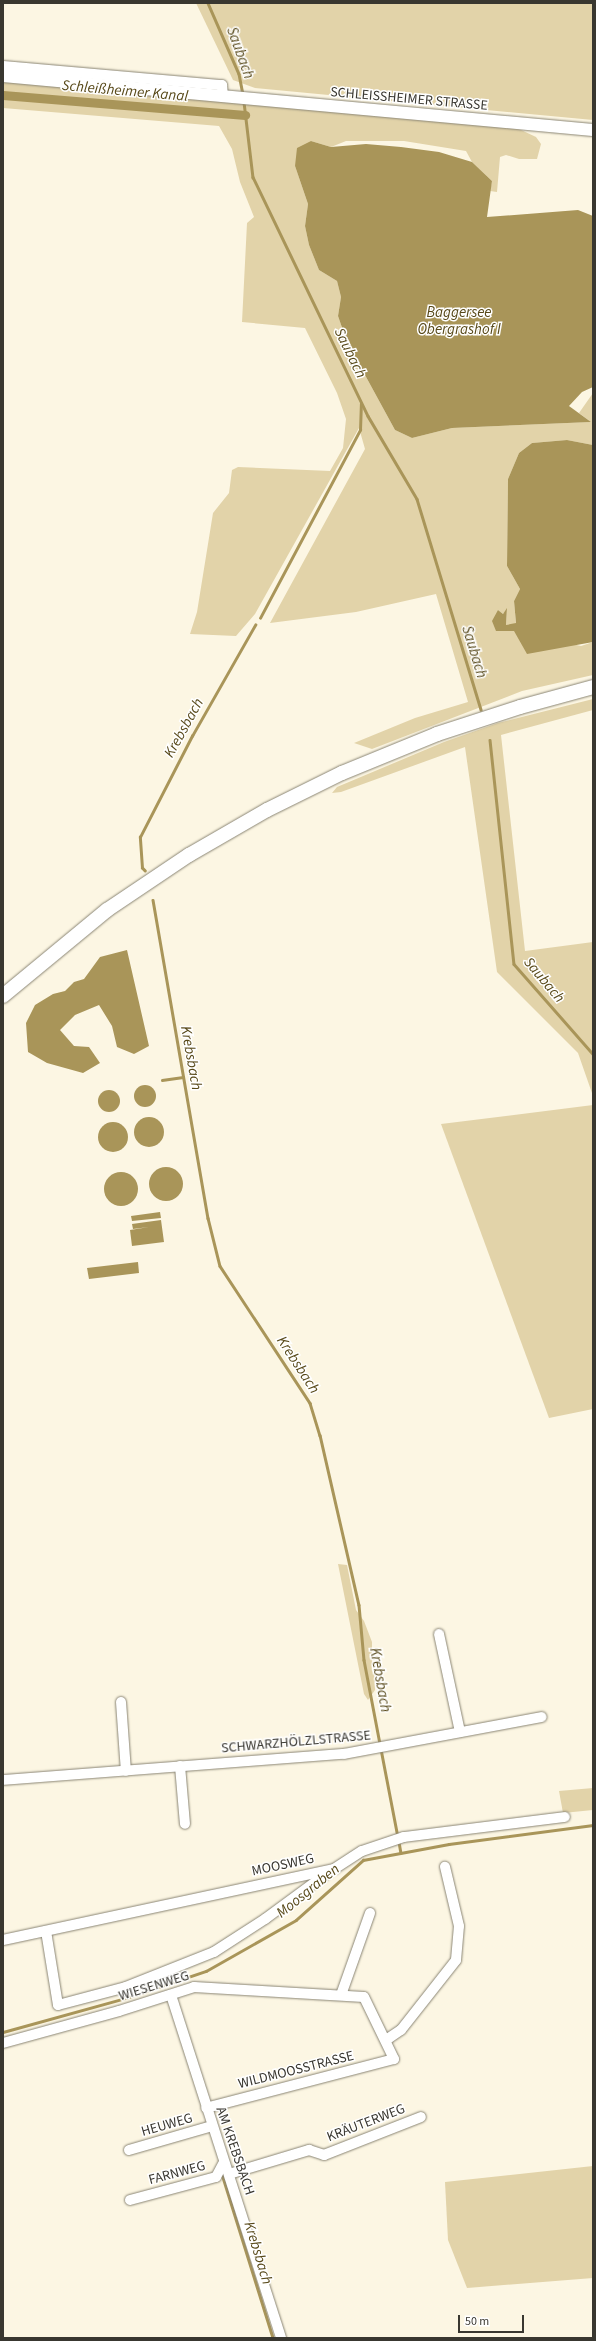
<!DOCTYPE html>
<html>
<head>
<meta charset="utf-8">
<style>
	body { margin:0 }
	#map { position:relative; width:596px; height:2341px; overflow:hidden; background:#fcf6e3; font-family:"Source Sans 3",sans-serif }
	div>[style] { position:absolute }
	.green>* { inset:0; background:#e2d3a9 }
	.water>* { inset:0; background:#a99559 }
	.round { border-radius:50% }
	.stream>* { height:2.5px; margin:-1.25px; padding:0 1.25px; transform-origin:1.25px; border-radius:1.25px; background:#a99559 }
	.canal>* { height:9px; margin:-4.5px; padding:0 4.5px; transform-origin:4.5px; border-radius:4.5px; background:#a99559 }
	.roads { filter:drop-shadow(0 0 1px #8a8574) drop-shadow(0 0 1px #8a8574) }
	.minor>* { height:10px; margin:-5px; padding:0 5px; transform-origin:5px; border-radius:5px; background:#fff }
	.major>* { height:12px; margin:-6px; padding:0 6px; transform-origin:6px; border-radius:6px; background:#fff }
	.highway>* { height:14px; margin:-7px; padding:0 7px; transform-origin:7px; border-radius:7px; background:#fff }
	span { translate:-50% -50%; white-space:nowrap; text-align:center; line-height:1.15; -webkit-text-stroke:3px #fff; paint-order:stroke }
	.street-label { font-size:14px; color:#393730 }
	.water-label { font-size:15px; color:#584919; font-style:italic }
	.frame { position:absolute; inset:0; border:4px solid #393730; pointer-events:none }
	.scale { position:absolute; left:458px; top:2315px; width:66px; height:18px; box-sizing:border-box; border:2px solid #393730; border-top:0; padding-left:5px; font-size:12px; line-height:14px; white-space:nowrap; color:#393730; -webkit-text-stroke:3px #fff; paint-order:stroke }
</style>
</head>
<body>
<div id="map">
	<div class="green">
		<i style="clip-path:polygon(196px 3px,593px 3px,593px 120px,255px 88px,233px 80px)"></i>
		<i style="clip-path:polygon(3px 81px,519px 129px,536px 137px,541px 144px,537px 159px,519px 159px,506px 155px,500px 157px,497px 192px,490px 191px,492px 181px,472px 162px,466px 151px,404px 141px,346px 141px,331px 147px,311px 141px,295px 166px,308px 204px,305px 226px,309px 245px,319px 270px,337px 281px,341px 297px,338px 316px,347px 342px,395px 430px,412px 438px,452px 428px,591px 422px,579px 413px,593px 393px,593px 445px,567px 440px,532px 443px,519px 453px,508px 479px,507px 566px,520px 589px,514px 601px,516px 624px,506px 625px,507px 609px,503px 614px,498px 610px,496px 631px,514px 631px,581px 646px,593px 642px,593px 675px,522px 691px,372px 749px,354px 743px,415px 718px,468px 702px,436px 594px,356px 612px,270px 623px,365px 449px,359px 428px,255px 614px,236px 636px,190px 634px,197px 612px,213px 513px,229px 493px,232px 470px,238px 467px,330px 471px,343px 448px,346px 419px,337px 393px,305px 328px,242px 322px,247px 223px,254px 217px,240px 182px,232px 149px,219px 126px,3px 108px)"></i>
		<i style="clip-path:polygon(593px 699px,593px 710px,501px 735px,525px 951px,593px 942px,593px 1096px,578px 1053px,497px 972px,465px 747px,341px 792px,332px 793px,337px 787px,444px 742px,498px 723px)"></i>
		<i style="clip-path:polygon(593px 1105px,593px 1409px,549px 1418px,441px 1124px)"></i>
		<i style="clip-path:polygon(338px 1564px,347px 1565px,356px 1610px,364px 1621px,372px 1642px,372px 1670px,375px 1677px,375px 1690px,368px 1700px,364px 1694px)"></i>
		<i style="clip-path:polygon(593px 1788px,593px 1810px,563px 1813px,559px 1791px)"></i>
		<i style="clip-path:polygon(593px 2166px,593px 2278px,467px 2288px,448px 2240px,445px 2182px)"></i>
	</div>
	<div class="water">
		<i style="clip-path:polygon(311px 141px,331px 147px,366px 144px,401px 147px,439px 152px,472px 162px,492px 181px,487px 217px,578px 210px,593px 216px,593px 387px,582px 392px,569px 406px,591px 422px,452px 428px,412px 438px,395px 430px,347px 342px,338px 316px,341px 297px,337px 281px,319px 270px,309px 245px,305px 226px,308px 204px,295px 166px,297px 148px)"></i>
		<i style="clip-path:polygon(567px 440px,593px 445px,593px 642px,527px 654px,514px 631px,496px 631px,492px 621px,498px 610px,503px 614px,507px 608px,506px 625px,516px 623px,514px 601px,520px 589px,507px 566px,508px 479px,519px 453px,532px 443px)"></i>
		<i style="clip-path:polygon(127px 950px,149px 1046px,134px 1054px,117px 1047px,112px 1026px,99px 1005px,75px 1015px,60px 1030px,74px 1046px,89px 1047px,100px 1063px,83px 1073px,47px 1063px,28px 1052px,26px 1023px,35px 1005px,53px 994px,65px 991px,74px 982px,84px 979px,100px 957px)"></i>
		<i class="round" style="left:134px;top:1085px;width:22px;height:22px"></i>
		<i class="round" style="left:98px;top:1090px;width:22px;height:22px"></i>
		<i class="round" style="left:134px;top:1117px;width:30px;height:30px"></i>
		<i class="round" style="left:98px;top:1122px;width:30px;height:30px"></i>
		<i class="round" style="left:149px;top:1167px;width:34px;height:34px"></i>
		<i class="round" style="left:104px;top:1172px;width:34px;height:34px"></i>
		<i style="clip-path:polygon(160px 1212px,161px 1218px,132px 1221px,131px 1216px)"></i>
		<i style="clip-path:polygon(161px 1220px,164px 1242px,132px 1246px,130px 1230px,149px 1227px,133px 1229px,132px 1224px)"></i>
		<i style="clip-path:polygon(138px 1262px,139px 1273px,89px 1279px,87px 1268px)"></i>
	</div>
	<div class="stream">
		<i style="left:208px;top:3px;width:77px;rotate:66.4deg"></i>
		<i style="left:239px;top:74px;width:21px;rotate:79deg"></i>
		<i style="left:244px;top:102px;width:76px;rotate:83.2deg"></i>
		<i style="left:253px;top:177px;width:265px;rotate:64.3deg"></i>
		<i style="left:368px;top:416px;width:96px;rotate:59.4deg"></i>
		<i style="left:417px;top:499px;width:220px;rotate:73.1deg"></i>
		<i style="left:260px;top:618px;width:213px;rotate:-62deg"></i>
		<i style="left:360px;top:430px;width:26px;rotate:-88deg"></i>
		<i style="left:490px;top:740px;width:225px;rotate:83.9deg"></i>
		<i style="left:514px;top:964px;width:120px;rotate:48.7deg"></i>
		<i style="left:145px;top:871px;width:4px;rotate:-135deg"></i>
		<i style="left:142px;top:868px;width:31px;rotate:-94deg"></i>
		<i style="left:140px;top:837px;width:114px;rotate:-62.8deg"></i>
		<i style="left:192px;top:736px;width:128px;rotate:-60.4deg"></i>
		<i style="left:153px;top:900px;width:323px;rotate:80.2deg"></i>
		<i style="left:208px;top:1218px;width:49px;rotate:76deg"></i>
		<i style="left:220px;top:1266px;width:164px;rotate:56.7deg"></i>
		<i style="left:310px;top:1403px;width:34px;rotate:73deg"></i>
		<i style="left:320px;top:1435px;width:174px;rotate:77.1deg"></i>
		<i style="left:359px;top:1605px;width:55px;rotate:84.8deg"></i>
		<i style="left:364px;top:1660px;width:86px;rotate:79.2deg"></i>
		<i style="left:162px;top:1080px;width:21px;rotate:-8deg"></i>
		<i style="left:381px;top:1749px;width:90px;rotate:79.1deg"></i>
		<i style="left:399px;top:1842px;width:11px;rotate:80deg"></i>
		<i style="left:3px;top:2032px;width:131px;rotate:-15.5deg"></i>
		<i style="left:129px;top:1997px;width:81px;rotate:-18.7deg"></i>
		<i style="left:206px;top:1971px;width:103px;rotate:-29.5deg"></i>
		<i style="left:296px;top:1920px;width:90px;rotate:-41.8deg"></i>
		<i style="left:363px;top:1860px;width:87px;rotate:-10.5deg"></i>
		<i style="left:449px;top:1844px;width:145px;rotate:-7.5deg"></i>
		<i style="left:222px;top:2174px;width:172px;rotate:72.7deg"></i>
	</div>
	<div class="canal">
		<i style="left:3px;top:95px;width:243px;rotate:4.7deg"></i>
	</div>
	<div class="roads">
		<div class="minor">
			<i style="left:3px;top:66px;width:220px;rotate:5deg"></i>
			<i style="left:222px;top:85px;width:12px;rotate:85deg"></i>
			<i style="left:439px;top:1634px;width:100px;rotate:77.9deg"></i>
			<i style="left:121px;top:1702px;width:69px;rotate:85.9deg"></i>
			<i style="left:180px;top:1766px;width:58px;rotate:85.1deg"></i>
			<i style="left:3px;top:1780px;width:342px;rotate:-4.4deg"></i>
			<i style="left:344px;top:1754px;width:201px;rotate:-10.6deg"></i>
			<i style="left:46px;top:1931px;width:75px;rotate:80.8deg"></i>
			<i style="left:58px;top:2005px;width:70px;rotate:-14.8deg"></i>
			<i style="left:126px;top:1987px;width:95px;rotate:-21.7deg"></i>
			<i style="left:214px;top:1952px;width:61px;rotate:-32.9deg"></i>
			<i style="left:265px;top:1919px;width:81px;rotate:-36.4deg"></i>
			<i style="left:3px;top:1940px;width:339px;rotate:-12.1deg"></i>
			<i style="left:334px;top:1869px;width:33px;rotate:-33deg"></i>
			<i style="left:362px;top:1851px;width:44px;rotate:-18.4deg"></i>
			<i style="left:404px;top:1837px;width:162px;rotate:-7.1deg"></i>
			<i style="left:171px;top:1995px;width:360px;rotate:72.2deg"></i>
			<i style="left:341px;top:1995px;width:87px;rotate:-70.5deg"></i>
			<i style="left:386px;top:2040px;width:18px;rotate:-34deg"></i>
			<i style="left:401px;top:2030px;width:89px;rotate:-51.8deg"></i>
			<i style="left:456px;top:1960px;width:34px;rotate:-85deg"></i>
			<i style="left:459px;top:1926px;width:61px;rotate:-103.3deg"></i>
			<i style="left:3px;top:2043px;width:120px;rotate:-15.4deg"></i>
			<i style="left:119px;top:2011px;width:79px;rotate:-17.7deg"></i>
			<i style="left:194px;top:1987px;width:170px;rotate:3.4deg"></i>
			<i style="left:364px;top:1997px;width:69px;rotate:64.2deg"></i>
			<i style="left:394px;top:2059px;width:194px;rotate:165.4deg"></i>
			<i style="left:129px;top:2150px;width:86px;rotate:-16.1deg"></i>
			<i style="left:229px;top:2174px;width:84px;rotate:-16.7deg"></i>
			<i style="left:309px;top:2150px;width:16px;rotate:18deg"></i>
			<i style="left:324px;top:2155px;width:104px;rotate:-21.4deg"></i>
			<i style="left:130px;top:2200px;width:89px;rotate:-15deg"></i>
			<i style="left:216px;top:2177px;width:15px;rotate:-62deg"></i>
		</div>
		<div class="major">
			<i style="left:3px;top:76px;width:592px;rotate:5.23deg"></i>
		</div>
		<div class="highway">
			<i style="left:3px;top:996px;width:135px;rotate:-39.6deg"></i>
			<i style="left:107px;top:910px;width:99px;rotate:-33.9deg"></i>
			<i style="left:189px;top:855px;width:90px;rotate:-30deg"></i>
			<i style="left:267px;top:810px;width:84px;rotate:-26.3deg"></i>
			<i style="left:342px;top:773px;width:103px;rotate:-22.3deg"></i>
			<i style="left:437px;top:734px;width:87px;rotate:-18deg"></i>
			<i style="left:520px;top:707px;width:76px;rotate:-15.3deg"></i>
		</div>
	</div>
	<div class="street-label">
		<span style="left:409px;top:99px;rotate:5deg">SCHLEISSHEIMER STRASSE</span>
		<span style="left:296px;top:1742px;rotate:-5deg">SCHWARZHÖLZLSTRASSE</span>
		<span style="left:283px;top:1865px;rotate:-12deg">MOOSWEG</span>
		<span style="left:154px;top:1986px;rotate:-17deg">WIESENWEG</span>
		<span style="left:296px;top:2070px;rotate:-14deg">WILDMOOSSTRASSE</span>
		<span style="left:366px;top:2123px;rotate:-21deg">KRÄUTERWEG</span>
		<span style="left:167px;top:2125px;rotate:-16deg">HEUWEG</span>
		<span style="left:235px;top:2151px;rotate:71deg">AM KREBSBACH</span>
		<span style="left:177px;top:2173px;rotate:-15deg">FARNWEG</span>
	</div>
	<div class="water-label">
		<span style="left:240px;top:53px;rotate:70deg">Saubach</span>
		<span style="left:125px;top:91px;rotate:5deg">Schleißheimer Kanal</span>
		<span style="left:459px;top:321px">Baggersee<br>Obergrashof I</span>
		<span style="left:350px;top:353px;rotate:64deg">Saubach</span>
		<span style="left:474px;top:652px;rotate:73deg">Saubach</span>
		<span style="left:184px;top:728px;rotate:-61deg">Krebsbach</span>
		<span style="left:544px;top:980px;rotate:50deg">Saubach</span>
		<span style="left:191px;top:1058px;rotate:80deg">Krebsbach</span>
		<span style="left:298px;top:1365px;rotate:57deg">Krebsbach</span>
		<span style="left:380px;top:1680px;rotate:80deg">Krebsbach</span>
		<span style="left:308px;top:1891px;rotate:-39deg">Moosgraben</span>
		<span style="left:258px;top:2253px;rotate:73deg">Krebsbach</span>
	</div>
	<div class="frame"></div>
	<div class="scale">50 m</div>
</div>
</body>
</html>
